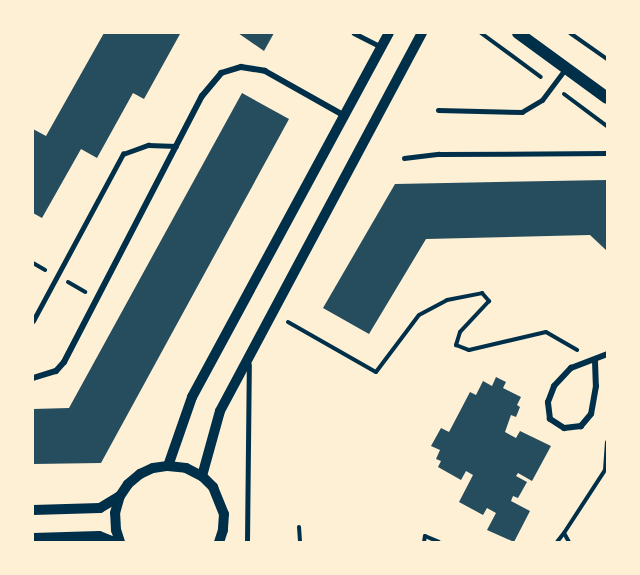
<!DOCTYPE html>
<html>
<head>
<meta charset="utf-8">
<style>
	body { margin:0 }
	#map { position:relative; width:640px; height:575px; overflow:hidden; background:#fdf0d5; font-family:Poppins,sans-serif }
	div>[style] { position:absolute }
	.building>* { inset:0; background:#264d5e }
	.path>* { height:4px; margin:-2px; padding:0 2px; transform-origin:2px; border-radius:2px; background:#003049 }
	.service>* { height:4.5px; margin:-2.25px; padding:0 2.25px; transform-origin:2.25px; border-radius:2.25px; background:#003049 }
	.minor>* { height:6px; margin:-3px; padding:0 3px; transform-origin:3px; border-radius:3px; background:#003049 }
	.tertiary>* { height:10px; margin:-5px; padding:0 5px; transform-origin:5px; border-radius:5px; background:#003049 }
	.secondary>* { height:12px; margin:-6px; padding:0 6px; transform-origin:6px; border-radius:6px; background:#003049 }
	span { translate:-50% -50%; white-space:nowrap; text-align:center; line-height:1.15; -webkit-text-stroke:4.5px #fdf0d5; paint-order:stroke }
	.frame { position:absolute; inset:0; border:34px solid #fdf0d5; pointer-events:none }
</style>
</head>
<body>
<div id="map">
	<div class="building">
		<i style="clip-path:polygon(104px 33px,180px 34px,144px 99px,133px 93px,97px 158px,81px 149px,42px 218px,33px 213px,33px 129px,46px 136px)"></i>
		<i style="clip-path:polygon(238px 33px,274px 33px,264px 51px)"></i>
		<i style="clip-path:polygon(242px 93px,289px 119px,101px 463px,33px 464px,33px 409px,69px 408px)"></i>
		<i style="clip-path:polygon(607px 180px,607px 251px,590px 235px,426px 239px,369px 334px,323px 308px,395px 184px)"></i>
		<i style="clip-path:polygon(496px 377px,506px 382px,503px 388px,521px 397px,517px 405px,520px 407px,516px 417px,511px 415px,505px 432px,516px 438px,520px 431px,551px 446px,532px 481px,518px 473px,516px 476px,527px 482px,518px 498px,513px 496px,511px 501px,530px 511px,514px 542px,487px 530px,496px 513px,487px 508px,483px 515px,459px 502px,473px 475px,466px 471px,461px 480px,438px 467px,441px 461px,436px 459px,440px 450px,431px 446px,441px 428px,449px 432px,470px 392px,476px 395px,483px 381px,492px 386px)"></i>
	</div>
	<div class="path">
		<i style="left:481px;top:33px;width:74px;rotate:36.3deg"></i>
		<i style="left:570px;top:33px;width:45px;rotate:35.1deg"></i>
		<i style="left:564px;top:94px;width:54px;rotate:36.7deg"></i>
		<i style="left:33px;top:263px;width:14px;rotate:30deg"></i>
		<i style="left:68px;top:282px;width:20px;rotate:30deg"></i>
		<i style="left:288px;top:322px;width:101px;rotate:29.6deg"></i>
		<i style="left:376px;top:372px;width:71px;rotate:-53deg"></i>
		<i style="left:419px;top:315px;width:32px;rotate:-28deg"></i>
		<i style="left:447px;top:300px;width:36px;rotate:-11deg"></i>
		<i style="left:482px;top:293px;width:11px;rotate:49deg"></i>
		<i style="left:489px;top:301px;width:42px;rotate:133.1deg"></i>
		<i style="left:460px;top:332px;width:14px;rotate:107deg"></i>
		<i style="left:456px;top:345px;width:14px;rotate:21deg"></i>
		<i style="left:469px;top:350px;width:79px;rotate:-13.2deg"></i>
		<i style="left:546px;top:332px;width:36px;rotate:30deg"></i>
		<i style="left:299px;top:527px;width:15px;rotate:86deg"></i>
		<i style="left:424px;top:542px;width:6px;rotate:-81deg"></i>
		<i style="left:425px;top:536px;width:15px;rotate:23deg"></i>
		<i style="left:557px;top:542px;width:11px;rotate:-52deg"></i>
		<i style="left:569px;top:542px;width:10px;rotate:-119deg"></i>
		<i style="left:564px;top:533px;width:75px;rotate:-56.9deg"></i>
		<i style="left:605px;top:470px;width:28px;rotate:-86deg"></i>
	</div>
	<div class="service">
		<i style="left:354px;top:33px;width:31px;rotate:27deg"></i>
		<i style="left:438px;top:110px;width:84px;rotate:1.4deg"></i>
		<i style="left:522px;top:112px;width:23px;rotate:-31deg"></i>
		<i style="left:542px;top:100px;width:40px;rotate:-53deg"></i>
		<i style="left:404px;top:158px;width:35px;rotate:-7deg"></i>
		<i style="left:439px;top:154px;width:168px;rotate:-0.3deg"></i>
		<i style="left:33px;top:321px;width:190px;rotate:-61.7deg"></i>
		<i style="left:123px;top:154px;width:27px;rotate:-20deg"></i>
		<i style="left:148px;top:145px;width:28px;rotate:2deg"></i>
		<i style="left:247px;top:542px;width:177px;rotate:-89.4deg"></i>
	</div>
	<div class="minor">
		<i style="left:595px;top:361px;width:25px;rotate:88deg"></i>
		<i style="left:596px;top:386px;width:28px;rotate:100deg"></i>
		<i style="left:591px;top:414px;width:16px;rotate:130deg"></i>
		<i style="left:581px;top:426px;width:17px;rotate:173deg"></i>
		<i style="left:564px;top:428px;width:17px;rotate:-147deg"></i>
		<i style="left:550px;top:419px;width:17px;rotate:-97deg"></i>
		<i style="left:548px;top:402px;width:17px;rotate:-69deg"></i>
		<i style="left:554px;top:386px;width:25px;rotate:-47deg"></i>
		<i style="left:571px;top:368px;width:39px;rotate:-21deg"></i>
		<i style="left:33px;top:378px;width:24px;rotate:-17deg"></i>
		<i style="left:56px;top:371px;width:12px;rotate:-48deg"></i>
		<i style="left:64px;top:362px;width:300px;rotate:-62.6deg"></i>
		<i style="left:202px;top:96px;width:30px;rotate:-50deg"></i>
		<i style="left:221px;top:73px;width:21px;rotate:-17deg"></i>
		<i style="left:241px;top:67px;width:24px;rotate:9deg"></i>
		<i style="left:265px;top:71px;width:92px;rotate:29.4deg"></i>
	</div>
	<div class="tertiary">
		<i style="left:168px;top:466px;width:73px;rotate:-70.8deg"></i>
		<i style="left:192px;top:397px;width:414px;rotate:-61.6deg"></i>
		<i style="left:202px;top:476px;width:67px;rotate:-74.5deg"></i>
		<i style="left:220px;top:411px;width:429px;rotate:-61.9deg"></i>
		<i style="left:33px;top:510px;width:67px;rotate:-1.7deg"></i>
		<i style="left:100px;top:508px;width:23px;rotate:-31deg"></i>
		<i style="left:33px;top:538px;width:66px;rotate:-1.7deg"></i>
		<i style="left:99px;top:536px;width:16px;rotate:22deg"></i>
		<i style="left:120px;top:542px;width:13px;rotate:-108deg"></i>
		<i style="left:116px;top:530px;width:17px;rotate:-93deg"></i>
		<i style="left:115px;top:513px;width:18px;rotate:-74deg"></i>
		<i style="left:120px;top:496px;width:14px;rotate:-56deg"></i>
		<i style="left:128px;top:484px;width:16px;rotate:-40deg"></i>
		<i style="left:140px;top:474px;width:14px;rotate:-25deg"></i>
		<i style="left:153px;top:468px;width:15px;rotate:-8deg"></i>
		<i style="left:168px;top:466px;width:18px;rotate:6deg"></i>
		<i style="left:186px;top:468px;width:18px;rotate:27deg"></i>
		<i style="left:202px;top:476px;width:16px;rotate:45deg"></i>
		<i style="left:213px;top:487px;width:29px;rotate:68deg"></i>
		<i style="left:224px;top:514px;width:16px;rotate:94deg"></i>
		<i style="left:223px;top:530px;width:13px;rotate:108deg"></i>
	</div>
	<div class="secondary">
		<i style="left:518px;top:33px;width:110px;rotate:36.1deg"></i>
	</div>
	<div class="frame"></div>
</div>
</body>
</html>
